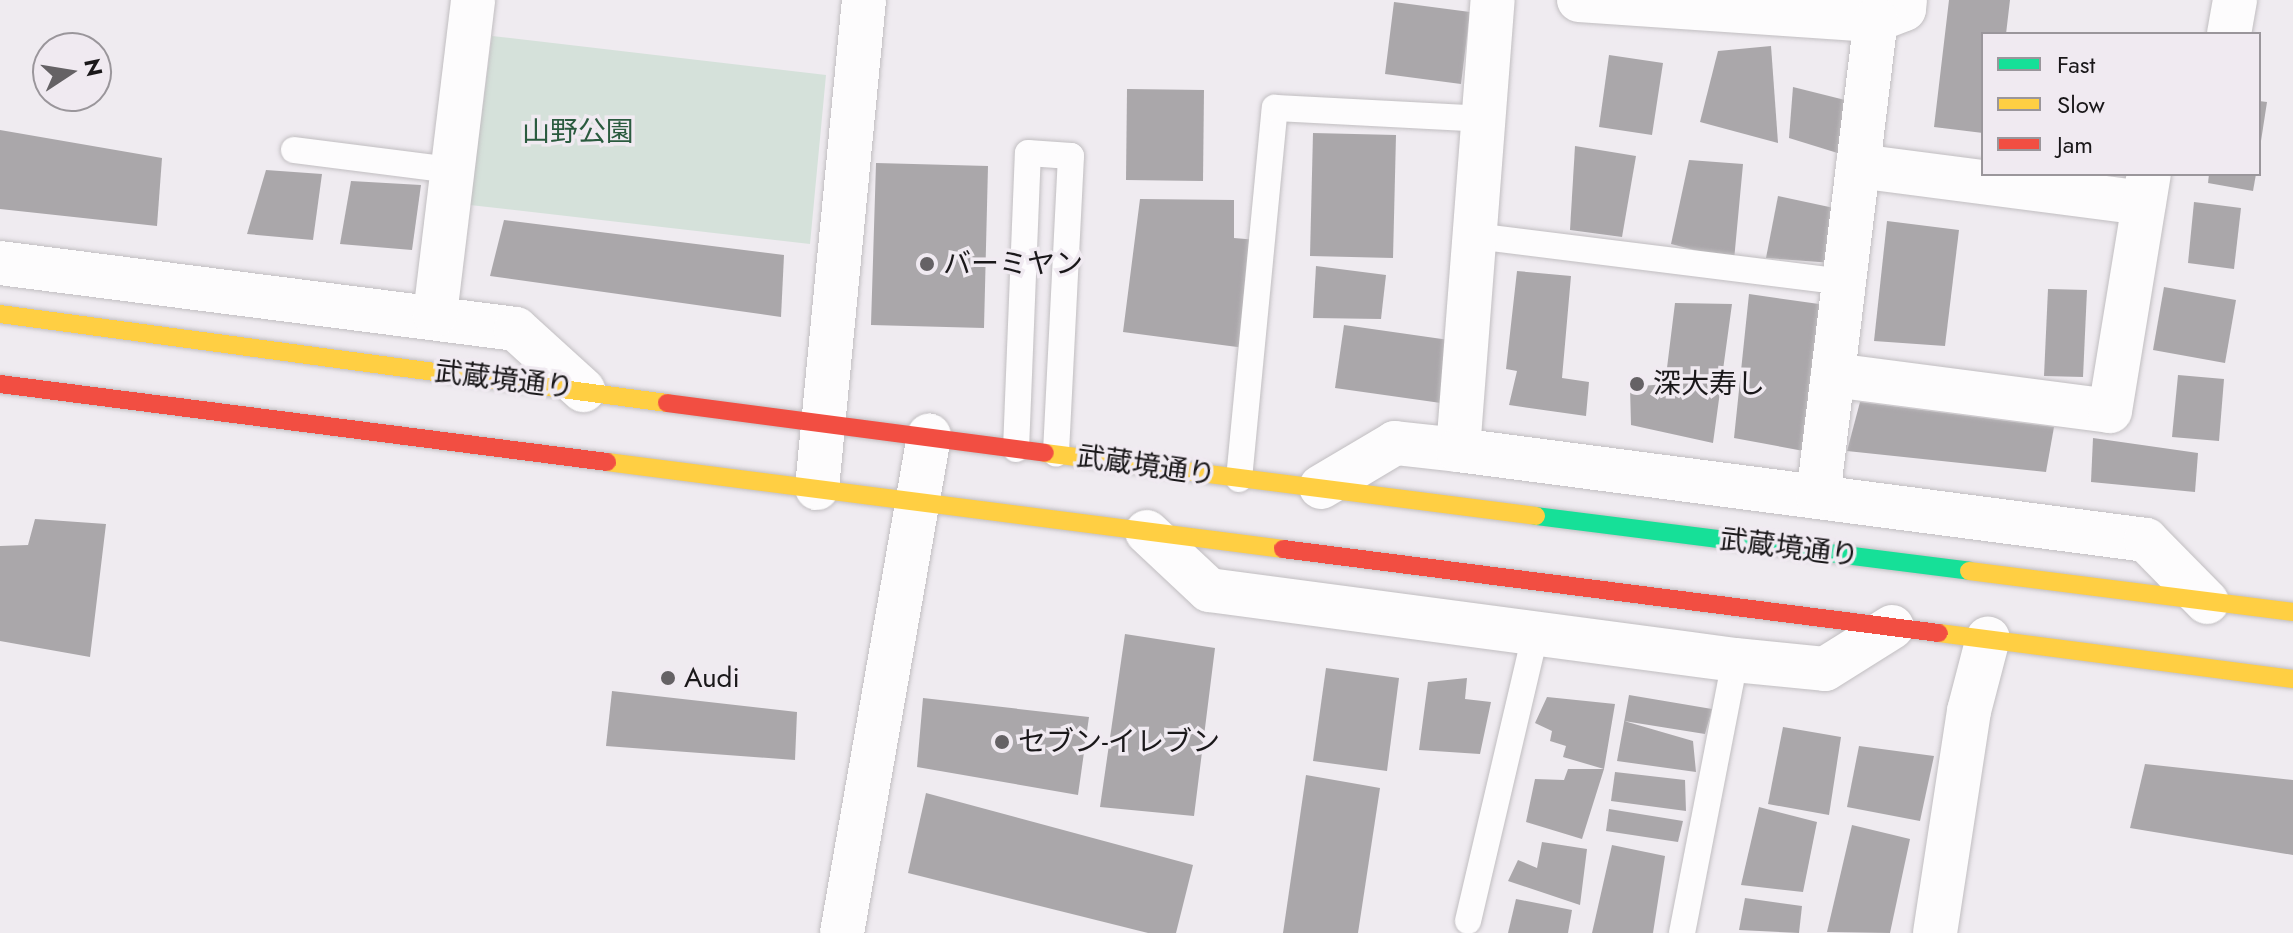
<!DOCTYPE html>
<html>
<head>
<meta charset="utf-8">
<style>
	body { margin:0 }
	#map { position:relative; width:2293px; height:933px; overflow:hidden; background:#efebf0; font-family:Jost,"Noto Sans JP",sans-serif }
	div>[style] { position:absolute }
	.green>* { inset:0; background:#d5e1da }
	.building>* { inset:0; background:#aaa7aa }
	.roads { filter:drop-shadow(0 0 2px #c1bec1) drop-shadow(0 0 2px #c1bec1) }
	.lane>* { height:26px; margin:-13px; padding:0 13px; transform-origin:13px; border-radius:13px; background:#fdfcfd }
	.street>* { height:44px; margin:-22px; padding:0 22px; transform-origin:22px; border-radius:22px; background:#fdfcfd }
	.fast>* { height:18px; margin:-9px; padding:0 9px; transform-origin:9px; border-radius:9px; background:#16e098 }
	.slow>* { height:18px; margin:-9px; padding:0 9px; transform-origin:9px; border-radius:9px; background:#ffcf43 }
	.jam>* { height:18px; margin:-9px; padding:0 9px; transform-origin:9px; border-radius:9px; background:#f24e42 }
	.dots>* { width:22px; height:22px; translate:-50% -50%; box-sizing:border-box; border:4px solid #f0eaf1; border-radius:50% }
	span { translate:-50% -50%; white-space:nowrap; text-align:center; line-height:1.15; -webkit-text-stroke:7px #f0eaf1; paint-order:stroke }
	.park-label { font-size:28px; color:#2b5b3f }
	.poi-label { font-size:28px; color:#1a181a }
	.left { translate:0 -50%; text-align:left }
	.street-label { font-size:28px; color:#1a181a }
	.legend { position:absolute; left:1981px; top:32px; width:280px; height:144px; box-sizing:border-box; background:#f0eaf1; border:2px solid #9a969b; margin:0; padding:10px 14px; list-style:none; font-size:24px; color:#1a181a }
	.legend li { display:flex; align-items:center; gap:16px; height:40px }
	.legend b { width:40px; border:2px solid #9a969b }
	.north { position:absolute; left:32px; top:32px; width:80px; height:80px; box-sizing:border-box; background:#f0eaf1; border:2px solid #9a969b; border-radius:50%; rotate:78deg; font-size:22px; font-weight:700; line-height:32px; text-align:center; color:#1a181a }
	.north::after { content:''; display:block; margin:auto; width:28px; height:36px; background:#656265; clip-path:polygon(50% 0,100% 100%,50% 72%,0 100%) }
</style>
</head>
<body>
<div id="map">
	<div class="green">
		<i style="clip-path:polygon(492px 36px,826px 75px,810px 244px,470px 205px)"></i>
	</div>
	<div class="building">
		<i style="clip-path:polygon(1949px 0,2010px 0,2006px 34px,1983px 34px,1983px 133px,1934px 127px)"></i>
		<i style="clip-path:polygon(1394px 2px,1470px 12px,1461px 84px,1385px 74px)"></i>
		<i style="clip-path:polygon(1771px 46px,1778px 143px,1700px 122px,1718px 51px)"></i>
		<i style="clip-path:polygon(1609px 55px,1663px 63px,1652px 135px,1599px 127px)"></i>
		<i style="clip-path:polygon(1793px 87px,1853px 102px,1844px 155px,1789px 138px)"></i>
		<i style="clip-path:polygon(1127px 89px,1204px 90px,1203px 181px,1126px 180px)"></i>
		<i style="clip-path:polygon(2259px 101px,2267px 102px,2261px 141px,2259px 141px)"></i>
		<i style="clip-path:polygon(0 130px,162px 158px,157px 226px,0 209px)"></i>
		<i style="clip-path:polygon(1313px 133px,1396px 135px,1393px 258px,1310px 256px)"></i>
		<i style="clip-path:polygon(1575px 146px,1636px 156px,1622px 237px,1570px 230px)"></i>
		<i style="clip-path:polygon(1689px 160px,1743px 164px,1734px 260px,1671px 244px)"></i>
		<i style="clip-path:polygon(876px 163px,988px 166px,984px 328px,871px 325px)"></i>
		<i style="clip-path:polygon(266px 170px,322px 174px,313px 240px,247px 234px)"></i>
		<i style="clip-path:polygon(2209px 174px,2256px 174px,2253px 191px,2208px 183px)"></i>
		<i style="clip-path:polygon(351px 181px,421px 185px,412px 250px,340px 244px)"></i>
		<i style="clip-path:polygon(1778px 196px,1834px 208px,1833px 263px,1766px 258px)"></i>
		<i style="clip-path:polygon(1140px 199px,1234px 200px,1234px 238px,1257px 240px,1245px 348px,1123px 332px)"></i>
		<i style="clip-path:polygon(2194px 202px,2241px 208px,2234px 269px,2188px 263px)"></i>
		<i style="clip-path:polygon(504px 220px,784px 255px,781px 317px,490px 276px)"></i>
		<i style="clip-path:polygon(1887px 221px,1959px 230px,1945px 346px,1874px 341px)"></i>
		<i style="clip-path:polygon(1316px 266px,1386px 275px,1381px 319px,1313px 318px)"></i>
		<i style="clip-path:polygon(1517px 271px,1571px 276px,1562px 378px,1589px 382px,1586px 416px,1509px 405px,1517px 371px,1506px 369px)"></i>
		<i style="clip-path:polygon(2164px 287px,2236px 300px,2225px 363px,2153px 350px)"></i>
		<i style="clip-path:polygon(2048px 289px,2087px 290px,2083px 377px,2044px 376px)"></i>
		<i style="clip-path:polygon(1749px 294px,1826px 305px,1809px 452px,1734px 438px)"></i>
		<i style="clip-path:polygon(1675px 303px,1732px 304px,1713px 443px,1631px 425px,1630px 387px,1665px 384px)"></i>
		<i style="clip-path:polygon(1344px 325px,1456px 341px,1448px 404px,1335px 388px)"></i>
		<i style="clip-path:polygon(2178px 375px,2224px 379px,2219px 441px,2172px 437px)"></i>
		<i style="clip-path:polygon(1860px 402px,2054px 427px,2046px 472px,1847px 451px)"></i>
		<i style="clip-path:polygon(2093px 438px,2198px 453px,2195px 492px,2091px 482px)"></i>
		<i style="clip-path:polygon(35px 519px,106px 524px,90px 657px,0 641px,0 546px,28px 545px)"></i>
		<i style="clip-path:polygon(1125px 634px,1215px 648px,1194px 816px,1100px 807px)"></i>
		<i style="clip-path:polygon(1326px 668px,1399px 678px,1387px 771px,1313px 761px)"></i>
		<i style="clip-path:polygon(1467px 678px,1465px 699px,1491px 702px,1480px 754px,1419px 750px,1428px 682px)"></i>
		<i style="clip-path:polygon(612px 691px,797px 712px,795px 760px,606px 746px)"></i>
		<i style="clip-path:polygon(1629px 695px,1712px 709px,1705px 734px,1624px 721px,1693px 741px,1696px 772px,1617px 761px)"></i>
		<i style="clip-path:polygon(1547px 697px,1615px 704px,1604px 769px,1563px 757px,1566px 746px,1550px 741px,1552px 731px,1535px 723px)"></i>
		<i style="clip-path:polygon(923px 698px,1089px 717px,1078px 795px,917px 767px)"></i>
		<i style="clip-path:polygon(1783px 727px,1841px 737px,1829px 815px,1768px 804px)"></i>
		<i style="clip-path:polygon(1859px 746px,1934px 756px,1920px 821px,1847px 807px)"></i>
		<i style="clip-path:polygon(2145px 764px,2293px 780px,2293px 855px,2130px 828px)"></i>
		<i style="clip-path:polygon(1568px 769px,1604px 769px,1582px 839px,1526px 822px,1535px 779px,1564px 780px)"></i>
		<i style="clip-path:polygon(1615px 772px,1685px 780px,1686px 811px,1611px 801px)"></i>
		<i style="clip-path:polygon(1306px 775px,1380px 788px,1358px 933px,1283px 933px)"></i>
		<i style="clip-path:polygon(926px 793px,1193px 865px,1176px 933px,1148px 933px,908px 873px)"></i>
		<i style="clip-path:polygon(1759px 807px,1817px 822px,1803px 892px,1741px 885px)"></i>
		<i style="clip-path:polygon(1609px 809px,1683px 821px,1678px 842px,1606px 831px)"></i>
		<i style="clip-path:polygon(1852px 825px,1910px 839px,1890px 933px,1827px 932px)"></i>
		<i style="clip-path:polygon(1542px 842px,1587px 849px,1580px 905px,1508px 881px,1518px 860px,1537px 868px)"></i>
		<i style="clip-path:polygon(1612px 845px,1665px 856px,1653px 933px,1592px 933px)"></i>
		<i style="clip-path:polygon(1745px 898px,1802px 906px,1799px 933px,1739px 930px)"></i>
		<i style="clip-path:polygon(1516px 899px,1572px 910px,1568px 933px,1508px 933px)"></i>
	</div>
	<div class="roads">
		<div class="lane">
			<i style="left:294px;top:150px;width:158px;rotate:7.3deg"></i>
			<i style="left:1475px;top:236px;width:372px;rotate:7.1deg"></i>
			<i style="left:1016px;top:449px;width:296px;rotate:-87.7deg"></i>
			<i style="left:1028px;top:153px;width:43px;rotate:4deg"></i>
			<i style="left:1071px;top:156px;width:298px;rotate:92.9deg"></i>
			<i style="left:1239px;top:479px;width:373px;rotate:-84.5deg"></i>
			<i style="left:1275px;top:108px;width:208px;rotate:3deg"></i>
			<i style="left:1468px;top:921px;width:297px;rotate:-76.8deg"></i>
			<i style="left:1682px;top:933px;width:278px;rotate:-79deg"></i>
		</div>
		<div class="street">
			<i style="left:1579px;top:0;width:298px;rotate:3.9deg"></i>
			<i style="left:1876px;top:20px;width:30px;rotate:-21deg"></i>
			<i style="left:1904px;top:9px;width:9px;rotate:-84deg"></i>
			<i style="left:2229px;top:34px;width:35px;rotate:-80deg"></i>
			<i style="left:1858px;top:166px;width:288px;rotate:7.4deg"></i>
			<i style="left:0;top:263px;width:520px;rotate:7.29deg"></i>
			<i style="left:516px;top:329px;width:91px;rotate:42.3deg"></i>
			<i style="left:435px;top:315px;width:317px;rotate:-83.1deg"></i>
			<i style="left:1833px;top:375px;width:279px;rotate:7.4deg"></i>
			<i style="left:2110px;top:411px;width:240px;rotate:-80.7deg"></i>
			<i style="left:1458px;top:450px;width:451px;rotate:-85.6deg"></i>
			<i style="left:1321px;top:487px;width:86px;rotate:-30.7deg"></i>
			<i style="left:1395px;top:443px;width:63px;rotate:6.3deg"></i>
			<i style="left:1458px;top:450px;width:694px;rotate:7.45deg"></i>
			<i style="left:2146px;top:540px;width:87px;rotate:45.5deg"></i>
			<i style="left:817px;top:488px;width:490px;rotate:-84.5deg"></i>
			<i style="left:1818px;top:497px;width:481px;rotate:-83.1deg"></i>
			<i style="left:1147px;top:532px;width:85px;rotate:43.1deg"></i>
			<i style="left:1209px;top:590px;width:531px;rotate:7.58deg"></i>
			<i style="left:1735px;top:660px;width:90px;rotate:5.7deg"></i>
			<i style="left:1825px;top:669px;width:79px;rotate:-32.1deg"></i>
			<i style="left:842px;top:933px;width:505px;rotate:-80.07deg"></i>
			<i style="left:1935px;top:933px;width:225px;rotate:-81.3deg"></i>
			<i style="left:1969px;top:711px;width:75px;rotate:-75.4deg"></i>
		</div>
		<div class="fast">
			<i style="left:1536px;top:516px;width:436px;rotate:7.2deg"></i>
		</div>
		<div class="slow">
			<i style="left:0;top:314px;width:673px;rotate:7.6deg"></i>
			<i style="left:1045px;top:453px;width:495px;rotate:7.3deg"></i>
			<i style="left:607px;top:462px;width:682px;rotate:7.33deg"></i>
			<i style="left:1969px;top:571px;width:327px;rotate:7.2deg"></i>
			<i style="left:1939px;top:633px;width:357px;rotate:7.4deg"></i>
		</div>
		<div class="jam">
			<i style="left:0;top:384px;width:612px;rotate:7.32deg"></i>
			<i style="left:667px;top:403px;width:381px;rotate:7.5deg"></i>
			<i style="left:1283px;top:549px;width:661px;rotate:7.3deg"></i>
		</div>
	</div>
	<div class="dots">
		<i style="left:927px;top:264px;background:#656265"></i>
		<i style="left:1637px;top:384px;background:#656265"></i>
		<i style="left:668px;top:678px;background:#656265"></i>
		<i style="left:1002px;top:742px;background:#656265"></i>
	</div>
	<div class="park-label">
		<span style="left:578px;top:132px">山野公園</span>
	</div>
	<div class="poi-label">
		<span class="left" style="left:943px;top:264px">バーミヤン</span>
		<span class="left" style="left:1653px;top:384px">深大寿し</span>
		<span class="left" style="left:684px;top:678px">Audi</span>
		<span class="left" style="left:1018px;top:742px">セブン-イレブン</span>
	</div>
	<div class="street-label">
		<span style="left:504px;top:380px;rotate:7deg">武蔵境通り</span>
		<span style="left:1146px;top:466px;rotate:8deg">武蔵境通り</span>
		<span style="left:1789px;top:548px;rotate:7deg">武蔵境通り</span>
	</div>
	<ul class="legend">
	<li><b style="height:10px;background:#16e098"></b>Fast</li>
	<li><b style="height:10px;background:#ffcf43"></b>Slow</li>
	<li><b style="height:10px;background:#f24e42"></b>Jam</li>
	</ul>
	<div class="north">N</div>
</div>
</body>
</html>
